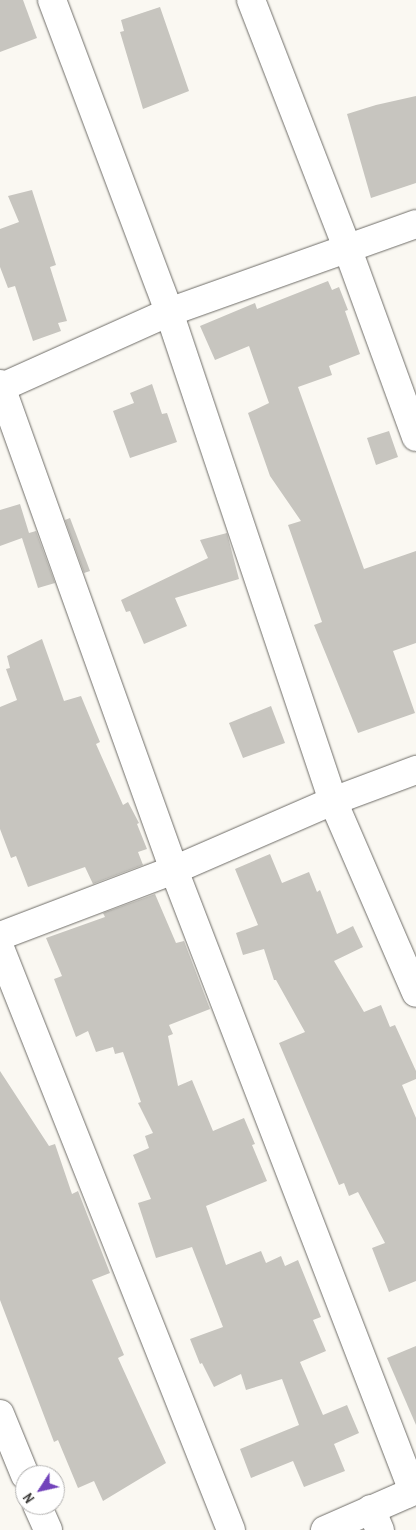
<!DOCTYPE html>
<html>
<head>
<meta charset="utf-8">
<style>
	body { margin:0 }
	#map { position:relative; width:416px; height:1530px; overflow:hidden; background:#faf8f2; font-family:"Archivo Narrow",sans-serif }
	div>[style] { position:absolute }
	.building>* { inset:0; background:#c7c5bf }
	.roads { filter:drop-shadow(0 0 1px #6f6d68) drop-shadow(0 0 1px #6f6d68) }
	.street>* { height:28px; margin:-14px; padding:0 14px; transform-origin:14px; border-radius:14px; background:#fff }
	span { translate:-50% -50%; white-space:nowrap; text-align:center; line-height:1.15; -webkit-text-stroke:4px #fff; paint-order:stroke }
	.north { position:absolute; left:15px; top:1465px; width:50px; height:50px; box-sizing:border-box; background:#fff; border:1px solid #b1b0af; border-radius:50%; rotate:235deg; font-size:14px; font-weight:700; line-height:20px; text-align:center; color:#3b3a38 }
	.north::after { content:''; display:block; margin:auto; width:18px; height:22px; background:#7243bb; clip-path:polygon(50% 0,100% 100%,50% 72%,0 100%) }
</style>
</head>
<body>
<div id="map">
	<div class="building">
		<i style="clip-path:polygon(0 0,23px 0,37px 38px,0 52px)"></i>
		<i style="clip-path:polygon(160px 7px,189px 91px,143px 109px,120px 32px,124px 31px,121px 20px)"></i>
		<i style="clip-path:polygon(416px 96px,416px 183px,371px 198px,347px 114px,376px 105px)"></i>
		<i style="clip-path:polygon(32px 190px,56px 265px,50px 267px,67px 321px,58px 323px,61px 331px,33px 341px,15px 286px,8px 288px,0 267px,0 229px,19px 222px,8px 196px)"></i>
		<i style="clip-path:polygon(328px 281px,332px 290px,339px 287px,348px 310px,345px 311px,360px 354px,329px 366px,332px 375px,298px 387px,364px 569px,416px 551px,416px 643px,393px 651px,415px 713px,358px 733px,314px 625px,322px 622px,288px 525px,301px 521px,270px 476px,248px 413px,269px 403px,249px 346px,215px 360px,200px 326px,255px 303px,257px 309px)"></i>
		<i style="clip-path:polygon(152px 384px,162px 414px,167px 413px,177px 442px,130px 458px,113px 411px,134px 403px,130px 393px)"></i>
		<i style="clip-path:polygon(389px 431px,398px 457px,376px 465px,367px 438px)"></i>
		<i style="clip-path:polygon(20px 504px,29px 533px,36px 531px,55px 583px,38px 588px,22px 538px,0 546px,0 510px)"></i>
		<i style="clip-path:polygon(70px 518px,90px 571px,84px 573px,65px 520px)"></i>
		<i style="clip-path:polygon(227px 533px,239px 579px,175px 598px,187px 626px,144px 644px,130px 611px,126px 612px,121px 600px,208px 558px,200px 540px)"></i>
		<i style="clip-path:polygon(42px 639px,64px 701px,81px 696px,100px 742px,96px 744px,123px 805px,128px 802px,139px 823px,137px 824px,147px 849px,138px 852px,143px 865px,93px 884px,85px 867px,28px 887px,16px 856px,11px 858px,0 829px,0 707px,17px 700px,6px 669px,10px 668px,7px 656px)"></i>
		<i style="clip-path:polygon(271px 706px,285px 743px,243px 758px,229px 723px)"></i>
		<i style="clip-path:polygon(270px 854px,282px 883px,309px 872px,317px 892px,320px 890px,337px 934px,353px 926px,363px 947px,334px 961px,364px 1012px,381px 1005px,390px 1027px,395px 1025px,416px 1071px,416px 1079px,402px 1085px,416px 1118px,416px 1281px,389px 1292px,372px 1248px,385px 1243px,358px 1192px,349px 1196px,344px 1183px,339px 1185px,279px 1043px,305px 1032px,276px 980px,274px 980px,264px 949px,243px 955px,236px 933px,258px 925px,235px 869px)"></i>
		<i style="clip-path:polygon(155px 894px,176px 943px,184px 941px,210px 1009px,169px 1025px,173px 1034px,168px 1036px,178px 1086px,192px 1080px,213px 1131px,244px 1118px,255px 1144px,252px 1145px,267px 1181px,206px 1206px,226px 1265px,261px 1251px,266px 1263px,281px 1256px,285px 1266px,298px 1260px,321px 1317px,313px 1320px,326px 1351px,300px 1362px,323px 1415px,347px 1405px,359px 1433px,334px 1444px,345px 1471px,304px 1487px,293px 1461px,251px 1478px,240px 1449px,299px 1425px,282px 1379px,246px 1390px,241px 1374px,214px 1387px,202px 1363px,200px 1364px,190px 1339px,223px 1327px,192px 1247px,156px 1258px,138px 1203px,151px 1199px,133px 1155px,149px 1148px,145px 1136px,153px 1133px,138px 1103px,141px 1102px,123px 1052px,115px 1054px,113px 1047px,96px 1052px,88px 1031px,76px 1037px,54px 979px,62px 976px,46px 938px,105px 917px,103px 913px)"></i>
		<i style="clip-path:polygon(0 1071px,49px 1146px,55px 1144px,72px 1194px,78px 1191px,110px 1273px,92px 1280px,124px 1355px,118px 1358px,166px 1463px,103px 1501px,94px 1481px,78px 1488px,58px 1440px,54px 1442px,0 1300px)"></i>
		<i style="clip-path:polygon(416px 1346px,416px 1425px,387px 1358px)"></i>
	</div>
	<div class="roads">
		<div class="street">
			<i style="left:52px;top:0;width:333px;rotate:69.4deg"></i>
			<i style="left:169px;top:312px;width:516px;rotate:71.46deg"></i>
			<i style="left:333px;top:801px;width:209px;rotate:66.6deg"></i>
			<i style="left:251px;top:0;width:268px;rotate:68.8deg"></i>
			<i style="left:348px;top:250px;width:199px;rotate:70deg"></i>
			<i style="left:0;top:384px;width:516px;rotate:70.3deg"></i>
			<i style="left:174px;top:870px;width:665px;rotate:68.95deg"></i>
			<i style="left:0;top:388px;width:185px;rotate:-24.2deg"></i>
			<i style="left:169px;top:312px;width:262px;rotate:-19.6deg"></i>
			<i style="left:0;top:936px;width:186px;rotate:-20.8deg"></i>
			<i style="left:174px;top:870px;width:173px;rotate:-23.5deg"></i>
			<i style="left:333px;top:801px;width:89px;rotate:-20.5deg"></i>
			<i style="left:0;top:948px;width:626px;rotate:68.35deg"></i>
			<i style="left:0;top:1414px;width:66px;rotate:67.7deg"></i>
			<i style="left:37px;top:1505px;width:27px;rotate:66deg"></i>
			<i style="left:371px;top:1509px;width:23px;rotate:67deg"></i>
			<i style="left:325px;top:1530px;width:99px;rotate:-23.7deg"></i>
		</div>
	</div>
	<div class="north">N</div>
</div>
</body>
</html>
